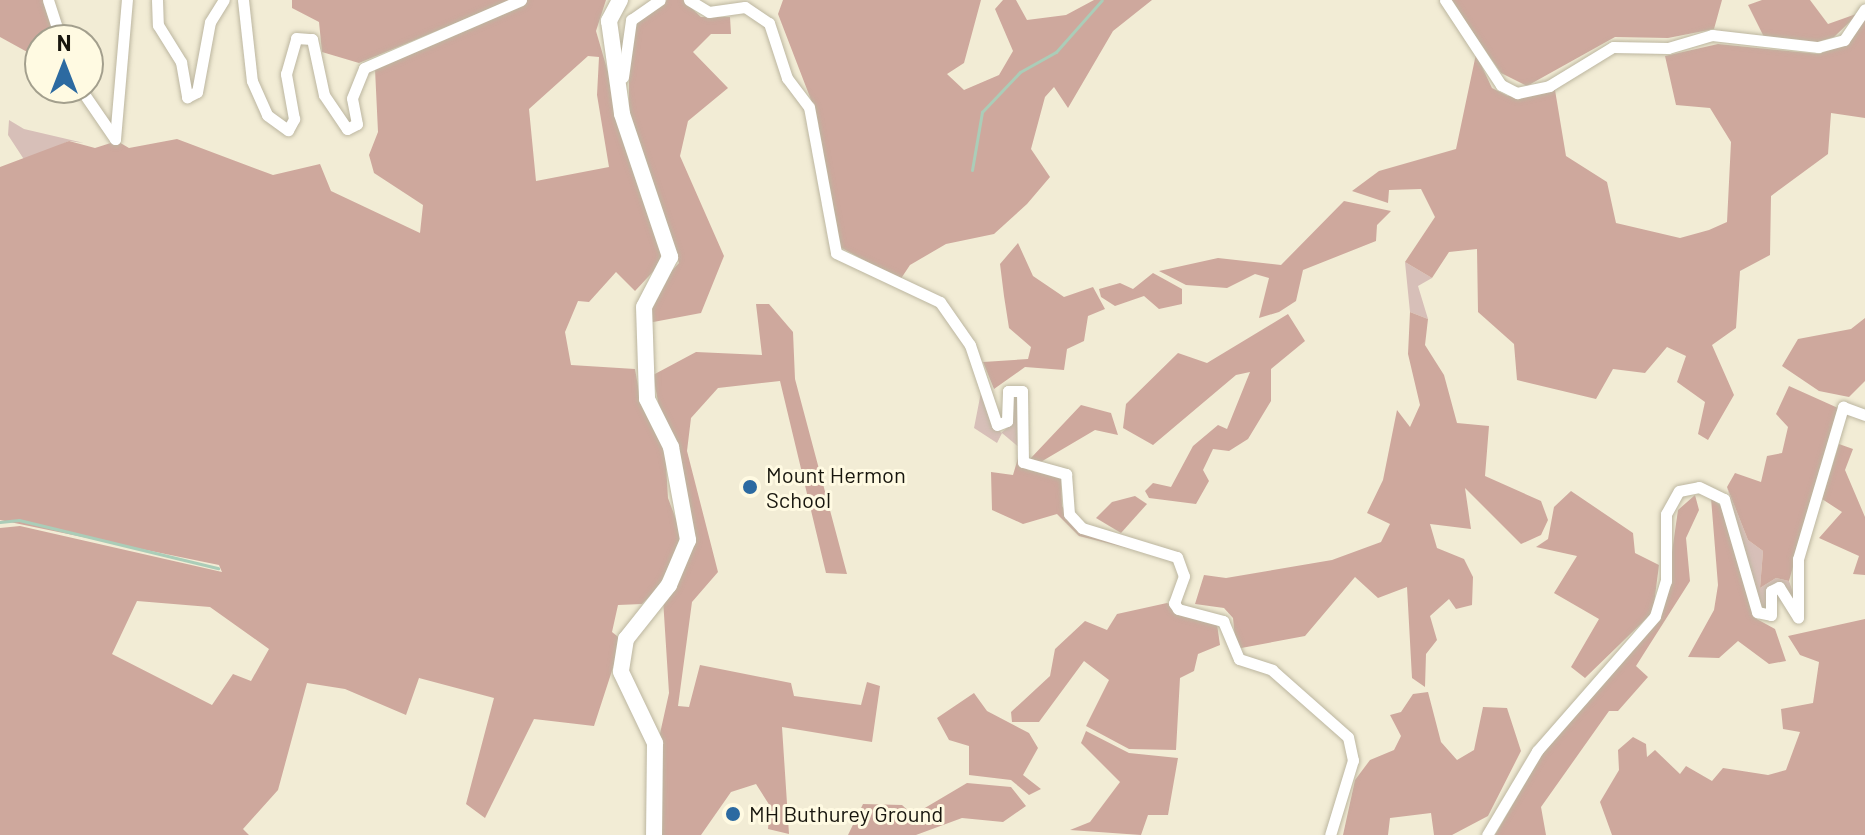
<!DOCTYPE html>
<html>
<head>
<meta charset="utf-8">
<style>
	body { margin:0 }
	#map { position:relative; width:1865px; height:835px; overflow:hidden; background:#f2ecd5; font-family:Barlow,sans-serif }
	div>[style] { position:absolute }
	.green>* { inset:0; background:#d7bfb8 }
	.forest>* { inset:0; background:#cea89d }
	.stream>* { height:3px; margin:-1.5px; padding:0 1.5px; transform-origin:1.5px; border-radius:1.5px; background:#abcdb8 }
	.roads { filter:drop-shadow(0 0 2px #bcb6a0) drop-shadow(0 0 2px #bcb6a0) }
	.minor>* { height:11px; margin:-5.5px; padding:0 5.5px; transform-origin:5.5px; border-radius:5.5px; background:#fff }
	.secondary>* { height:16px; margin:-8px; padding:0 8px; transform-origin:8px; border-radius:8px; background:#fff }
	.dots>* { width:22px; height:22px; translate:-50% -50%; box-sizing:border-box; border:4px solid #fffae2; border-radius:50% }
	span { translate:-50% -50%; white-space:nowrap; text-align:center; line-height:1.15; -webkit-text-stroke:6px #fffae2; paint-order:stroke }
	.poi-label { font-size:22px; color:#18160e }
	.left { translate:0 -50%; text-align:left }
	.north { position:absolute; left:24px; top:24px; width:80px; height:80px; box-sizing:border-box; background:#fffae2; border:2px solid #a39f8d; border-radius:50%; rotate:0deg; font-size:22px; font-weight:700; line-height:32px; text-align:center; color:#18160e }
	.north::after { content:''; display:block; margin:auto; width:28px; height:36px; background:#2c6aa1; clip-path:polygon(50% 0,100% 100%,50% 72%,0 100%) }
</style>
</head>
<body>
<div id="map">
	<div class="green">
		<i style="clip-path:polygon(9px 120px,24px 129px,84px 143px,69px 141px,25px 161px,8px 135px)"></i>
		<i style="clip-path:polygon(1405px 262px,1432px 278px,1418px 286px,1428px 319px,1410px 312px)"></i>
		<i style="clip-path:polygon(982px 387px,1001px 433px,1013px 423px,1012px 393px,1019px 394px,1021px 449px,1002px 433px,997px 443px,974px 428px)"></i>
		<i style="clip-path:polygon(1727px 487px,1748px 540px,1763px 551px,1760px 588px,1776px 578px,1789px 581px,1799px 610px,1778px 583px,1763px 613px)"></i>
	</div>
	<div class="forest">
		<i style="clip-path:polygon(0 0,44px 0,57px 40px,40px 40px,40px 59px,0 37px)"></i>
		<i style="clip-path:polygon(292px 0,511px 0,359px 63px,322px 52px,319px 22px,292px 8px)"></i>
		<i style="clip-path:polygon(evenodd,526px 0,606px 0,596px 31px,663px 261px,635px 291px,616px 272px,589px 302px,578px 301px,565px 332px,571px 365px,635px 369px,641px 403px,665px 448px,668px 498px,683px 538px,658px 588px,642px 604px,618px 605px,612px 632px,622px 640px,594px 726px,534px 719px,485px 818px,466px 804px,494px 698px,419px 678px,406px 715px,345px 689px,307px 683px,278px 790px,243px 829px,249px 835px,0 835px,0 528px,20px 526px,222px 572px,219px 565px,0 520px,0 167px,69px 141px,95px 148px,117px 141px,129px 148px,177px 139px,273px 175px,320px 164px,331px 191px,420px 233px,423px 205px,374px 173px,369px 155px,378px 132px,375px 69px,526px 0,588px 56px,599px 57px,597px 95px,609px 167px,536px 181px,529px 109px,588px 56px,526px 0,137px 601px,210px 607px,269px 649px,251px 681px,233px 674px,212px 705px,112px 654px,137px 601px)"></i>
		<i style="clip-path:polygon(667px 0,683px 0,701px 17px,730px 17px,731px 34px,711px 34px,693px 52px,728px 88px,688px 121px,680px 156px,724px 256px,701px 313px,648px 323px,656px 288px,679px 263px,629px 115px,629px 36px,636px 20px)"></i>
		<i style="clip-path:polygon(783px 0,981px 0,964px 63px,947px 74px,964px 90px,999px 75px,1013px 51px,995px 9px,1003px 0,1016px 0,1027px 20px,1066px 15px,1094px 0,1152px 0,1113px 31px,1068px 108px,1054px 87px,1045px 97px,1031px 149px,1050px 177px,1027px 204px,994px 234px,946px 244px,910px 265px,900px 280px,840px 247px,813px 105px,778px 14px)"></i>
		<i style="clip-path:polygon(1450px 0,1722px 0,1714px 29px,1668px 38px,1615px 37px,1527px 86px,1501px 73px)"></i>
		<i style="clip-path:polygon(1762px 0,1810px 0,1828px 24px,1859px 13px,1834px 37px,1814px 43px,1764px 37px,1748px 5px)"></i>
		<i style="clip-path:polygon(1865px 20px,1865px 118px,1831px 113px,1828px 154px,1771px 196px,1770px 255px,1740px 271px,1736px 328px,1712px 345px,1734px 395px,1708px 440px,1698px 434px,1705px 402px,1677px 382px,1686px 356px,1667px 347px,1645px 373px,1613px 369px,1596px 399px,1517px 380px,1514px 344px,1478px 312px,1477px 249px,1449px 252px,1432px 278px,1405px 262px,1435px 217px,1421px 189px,1389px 190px,1388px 203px,1352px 191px,1379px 171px,1456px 149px,1476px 54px,1492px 88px,1508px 96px,1555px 90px,1566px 156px,1607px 182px,1616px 223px,1680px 238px,1709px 230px,1727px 222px,1731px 142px,1710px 108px,1676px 105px,1665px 56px,1718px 44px,1819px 54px,1848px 43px)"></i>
		<i style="clip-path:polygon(1344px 201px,1391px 211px,1377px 225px,1376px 241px,1303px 270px,1296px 301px,1279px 312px,1259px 318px,1269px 278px,1255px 274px,1227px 288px,1186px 285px,1159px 271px,1218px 258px,1281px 265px)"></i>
		<i style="clip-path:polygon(1018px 243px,1033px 276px,1064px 297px,1093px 287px,1105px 309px,1088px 316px,1084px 341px,1067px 349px,1064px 370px,1025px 367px,994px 389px,983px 362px,1028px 359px,1031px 347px,1009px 328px,1004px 296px,1000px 264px)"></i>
		<i style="clip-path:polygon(1153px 273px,1182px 289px,1182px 304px,1159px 309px,1144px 296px,1115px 306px,1101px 297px,1099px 289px,1120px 283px,1133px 289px)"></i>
		<i style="clip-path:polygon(756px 304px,769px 304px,793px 332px,795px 379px,847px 574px,826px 573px,780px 381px,718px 388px,691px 418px,687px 451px,718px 572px,692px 602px,678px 706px,689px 707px,700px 665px,791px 683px,794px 696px,861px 705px,867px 682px,880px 686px,872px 742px,782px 727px,789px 834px,768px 829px,770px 806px,756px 784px,731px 792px,701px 835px,659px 835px,659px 738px,669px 693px,663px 599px,687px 556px,653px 375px,696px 352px,762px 355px)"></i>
		<i style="clip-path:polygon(1410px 312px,1428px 319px,1425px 345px,1444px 375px,1457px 423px,1489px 426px,1485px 476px,1541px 501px,1548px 520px,1541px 535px,1521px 544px,1465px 488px,1471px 529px,1430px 524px,1437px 548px,1464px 559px,1473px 577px,1472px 605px,1456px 609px,1449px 599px,1430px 616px,1437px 640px,1426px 654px,1425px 687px,1412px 678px,1407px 587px,1378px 598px,1355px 577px,1305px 636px,1236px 649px,1233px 618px,1224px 608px,1195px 604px,1204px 575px,1226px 578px,1332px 560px,1381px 542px,1390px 524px,1367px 513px,1383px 480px,1397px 410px,1410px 427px,1420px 405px,1408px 354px)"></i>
		<i style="clip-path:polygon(1288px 314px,1305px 341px,1271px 369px,1271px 401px,1248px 439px,1229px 451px,1213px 449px,1203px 470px,1209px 481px,1196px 504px,1149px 498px,1145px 491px,1153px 483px,1171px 487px,1193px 446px,1218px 425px,1227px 429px,1250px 372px,1236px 375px,1153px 445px,1123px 428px,1126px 404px,1178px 353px,1207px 363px)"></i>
		<i style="clip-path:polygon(1865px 318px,1865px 381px,1849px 397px,1819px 391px,1782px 366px,1798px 339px,1851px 329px)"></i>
		<i style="clip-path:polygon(1789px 386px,1838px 408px,1789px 581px,1776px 578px,1760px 588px,1763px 551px,1748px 540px,1727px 487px,1735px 473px,1761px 482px,1767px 456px,1782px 453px,1788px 427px,1776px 414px)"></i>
		<i style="clip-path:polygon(1081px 405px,1111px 413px,1118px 435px,1095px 430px,1039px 463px,1030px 459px)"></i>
		<i style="clip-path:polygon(1839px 444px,1853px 449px,1845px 470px,1865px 517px,1865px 575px,1853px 574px,1859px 556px,1819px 538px,1842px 512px,1822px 499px)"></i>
		<i style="clip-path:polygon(1018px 458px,1028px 470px,1061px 477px,1062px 506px,1080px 533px,1171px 559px,1079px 536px,1057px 514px,1023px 524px,992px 510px,991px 472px,1013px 475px)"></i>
		<i style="clip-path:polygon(1571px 491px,1633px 533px,1635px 553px,1659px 565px,1653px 612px,1585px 678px,1571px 667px,1599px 619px,1554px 593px,1577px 556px,1536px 547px,1548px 539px,1554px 507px)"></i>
		<i style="clip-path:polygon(1695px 495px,1699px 510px,1686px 538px,1690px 581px,1636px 666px,1648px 677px,1618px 711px,1609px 711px,1541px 807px,1546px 835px,1495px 835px,1542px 754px,1664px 608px,1678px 510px)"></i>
		<i style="clip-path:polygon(1135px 496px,1147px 504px,1121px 533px,1096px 518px,1112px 502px)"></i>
		<i style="clip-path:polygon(1711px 498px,1721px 506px,1755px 618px,1775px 629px,1786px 661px,1769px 664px,1738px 641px,1719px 658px,1688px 657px,1714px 610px,1718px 585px)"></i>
		<i style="clip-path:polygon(1167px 603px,1217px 624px,1220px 645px,1198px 654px,1194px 671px,1180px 678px,1176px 750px,1129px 749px,1086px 726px,1109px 680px,1084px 661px,1039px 722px,1012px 722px,1011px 712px,1050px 676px,1055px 649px,1085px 621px,1107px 630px,1117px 614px)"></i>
		<i style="clip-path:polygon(1865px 619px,1865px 835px,1612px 835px,1600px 802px,1619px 770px,1618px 750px,1633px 737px,1646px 744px,1647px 757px,1655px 750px,1680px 774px,1686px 766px,1712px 781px,1723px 768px,1768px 775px,1786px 770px,1800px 732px,1783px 729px,1781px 709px,1813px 703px,1819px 662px,1800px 655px,1788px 636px)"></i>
		<i style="clip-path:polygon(1428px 692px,1441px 742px,1457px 760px,1474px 750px,1483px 707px,1507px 708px,1521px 751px,1488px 816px,1452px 835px,1434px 835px,1431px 813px,1390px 818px,1388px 835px,1343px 835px,1355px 780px,1370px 760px,1394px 750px,1401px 736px,1390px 715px,1401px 712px,1413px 694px)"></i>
		<i style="clip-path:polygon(974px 693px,987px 711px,1029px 733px,1038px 748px,1023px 775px,1041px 789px,1029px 795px,1011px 780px,969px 775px,969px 746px,949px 740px,937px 718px)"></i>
		<i style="clip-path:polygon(1086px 731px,1129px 753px,1178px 758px,1168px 815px,1148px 815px,1141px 835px,1070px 830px,1090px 822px,1120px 782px,1081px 743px)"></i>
		<i style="clip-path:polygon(967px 783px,1011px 787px,1026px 806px,1003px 822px,962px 818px,916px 835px,848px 835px,863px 804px,902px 805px,913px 815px)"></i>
	</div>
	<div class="stream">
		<i style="left:972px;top:170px;width:59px;rotate:-80.2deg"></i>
		<i style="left:982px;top:112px;width:55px;rotate:-46.5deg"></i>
		<i style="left:1020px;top:72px;width:41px;rotate:-29.1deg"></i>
		<i style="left:1056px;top:52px;width:69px;rotate:-48.5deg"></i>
		<i style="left:0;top:522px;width:19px;rotate:-6deg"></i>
		<i style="left:19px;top:520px;width:205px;rotate:13.6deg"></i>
	</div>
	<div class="roads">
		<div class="minor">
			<i style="left:48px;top:0;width:42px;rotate:72deg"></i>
			<i style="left:157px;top:0;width:25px;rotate:88deg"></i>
			<i style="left:158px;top:25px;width:44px;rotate:58.1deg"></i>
			<i style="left:181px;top:62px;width:36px;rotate:80deg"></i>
			<i style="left:187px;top:97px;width:11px;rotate:-27deg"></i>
			<i style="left:197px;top:92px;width:71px;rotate:-79.5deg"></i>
			<i style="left:210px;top:22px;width:26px;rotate:-58deg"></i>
			<i style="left:243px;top:0;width:81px;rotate:83.7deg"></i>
			<i style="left:252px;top:81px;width:37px;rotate:66deg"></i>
			<i style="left:267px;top:115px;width:26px;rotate:36deg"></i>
			<i style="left:288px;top:130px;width:13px;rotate:-61deg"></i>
			<i style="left:294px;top:119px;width:46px;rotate:-100.1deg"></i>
			<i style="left:286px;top:74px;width:37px;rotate:-74deg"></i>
			<i style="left:296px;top:38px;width:16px;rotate:4deg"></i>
			<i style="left:312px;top:39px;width:57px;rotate:77.9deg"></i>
			<i style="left:324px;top:95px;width:41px;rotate:55.9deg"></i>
			<i style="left:347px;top:129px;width:11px;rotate:-27deg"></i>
			<i style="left:357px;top:124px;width:26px;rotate:-101deg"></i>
			<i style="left:352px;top:98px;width:32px;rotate:-68deg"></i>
			<i style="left:364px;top:68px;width:171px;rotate:-23.4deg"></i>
			<i style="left:689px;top:0;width:23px;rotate:31deg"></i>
			<i style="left:709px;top:12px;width:36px;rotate:-8deg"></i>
			<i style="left:745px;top:7px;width:29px;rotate:34deg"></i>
			<i style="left:769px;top:23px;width:58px;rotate:71.9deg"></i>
			<i style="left:787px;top:78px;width:36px;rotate:53deg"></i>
			<i style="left:809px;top:107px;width:148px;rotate:79.5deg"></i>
			<i style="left:836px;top:253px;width:115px;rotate:25.2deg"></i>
			<i style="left:940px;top:302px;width:52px;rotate:55.1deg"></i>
			<i style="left:970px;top:345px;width:84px;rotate:71.4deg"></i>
			<i style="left:997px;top:425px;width:11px;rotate:-22deg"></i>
			<i style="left:1007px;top:421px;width:30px;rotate:-88deg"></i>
			<i style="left:1008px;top:391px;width:14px"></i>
			<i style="left:1022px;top:391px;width:71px;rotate:89.2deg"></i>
			<i style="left:1023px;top:462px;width:45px;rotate:15.6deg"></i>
			<i style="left:1066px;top:474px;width:40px;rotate:85.7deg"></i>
			<i style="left:1069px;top:514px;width:19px;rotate:47deg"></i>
			<i style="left:1082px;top:528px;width:99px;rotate:17deg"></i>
			<i style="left:1177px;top:557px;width:20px;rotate:70deg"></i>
			<i style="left:1184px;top:576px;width:29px;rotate:110deg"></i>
			<i style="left:1174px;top:603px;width:7px;rotate:56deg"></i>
			<i style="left:1178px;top:609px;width:47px;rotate:14.9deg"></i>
			<i style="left:1223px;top:621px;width:41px;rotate:67.2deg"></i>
			<i style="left:1239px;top:659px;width:35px;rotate:18deg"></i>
			<i style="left:1272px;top:670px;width:101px;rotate:41.4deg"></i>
			<i style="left:1348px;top:737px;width:24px;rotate:78deg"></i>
			<i style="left:1353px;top:760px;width:78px;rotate:107deg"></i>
			<i style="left:1445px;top:0;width:102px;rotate:56.6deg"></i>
			<i style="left:1501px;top:85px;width:18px;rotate:27deg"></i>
			<i style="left:1517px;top:93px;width:33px;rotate:-12deg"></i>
			<i style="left:1549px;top:86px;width:75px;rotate:-31.4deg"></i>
			<i style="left:1613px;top:47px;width:55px;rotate:1deg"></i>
			<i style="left:1668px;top:48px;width:46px;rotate:-16.5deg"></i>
			<i style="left:1712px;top:35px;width:107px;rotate:6.5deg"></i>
			<i style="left:1818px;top:47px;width:27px;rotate:-15deg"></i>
			<i style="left:1844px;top:40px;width:37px;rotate:-56deg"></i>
			<i style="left:623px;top:77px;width:58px;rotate:-82deg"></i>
			<i style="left:631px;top:20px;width:35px;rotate:-35deg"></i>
			<i style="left:80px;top:88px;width:62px;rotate:55.5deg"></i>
			<i style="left:115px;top:139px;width:140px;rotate:-85.1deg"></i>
			<i style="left:1487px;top:835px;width:98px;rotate:-59.2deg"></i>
			<i style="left:1537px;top:751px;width:179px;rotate:-48.8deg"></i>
			<i style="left:1655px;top:616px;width:37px;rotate:-73deg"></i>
			<i style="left:1666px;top:581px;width:67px;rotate:-90deg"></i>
			<i style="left:1666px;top:514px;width:26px;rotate:-61deg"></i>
			<i style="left:1679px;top:491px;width:20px;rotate:-11deg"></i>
			<i style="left:1699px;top:487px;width:28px;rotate:26deg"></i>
			<i style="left:1724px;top:499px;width:118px;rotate:73.7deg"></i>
			<i style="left:1757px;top:612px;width:14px;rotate:12deg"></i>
			<i style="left:1771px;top:615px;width:24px;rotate:-90deg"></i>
			<i style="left:1771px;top:591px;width:9px;rotate:-27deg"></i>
			<i style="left:1779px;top:587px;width:36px;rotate:58deg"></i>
			<i style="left:1798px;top:617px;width:58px;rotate:-90deg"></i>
			<i style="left:1798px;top:559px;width:159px;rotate:-73.5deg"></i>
			<i style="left:1843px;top:407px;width:23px;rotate:20deg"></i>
		</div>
		<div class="secondary">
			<i style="left:620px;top:0;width:24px;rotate:118deg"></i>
			<i style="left:609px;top:21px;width:94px;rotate:82deg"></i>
			<i style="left:622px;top:114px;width:151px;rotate:71.4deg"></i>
			<i style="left:670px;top:257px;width:56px;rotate:117.5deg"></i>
			<i style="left:644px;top:307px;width:92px;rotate:88.1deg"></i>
			<i style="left:647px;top:399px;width:54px;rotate:63.4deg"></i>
			<i style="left:671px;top:447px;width:95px;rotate:79.6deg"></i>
			<i style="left:688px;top:540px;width:49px;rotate:112.9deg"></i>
			<i style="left:669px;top:585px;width:69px;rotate:128.5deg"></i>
			<i style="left:626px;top:639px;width:33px;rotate:99deg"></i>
			<i style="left:621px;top:672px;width:79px;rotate:64.4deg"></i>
			<i style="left:655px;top:743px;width:92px;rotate:90.6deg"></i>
		</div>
	</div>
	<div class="dots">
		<i style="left:750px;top:487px;background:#2c6aa1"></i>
		<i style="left:733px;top:814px;background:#2c6aa1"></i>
	</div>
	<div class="poi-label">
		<span class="left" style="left:766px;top:487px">Mount Hermon<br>School</span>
		<span class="left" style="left:749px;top:814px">MH Buthurey Ground</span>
	</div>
	<div class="north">N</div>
</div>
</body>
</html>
